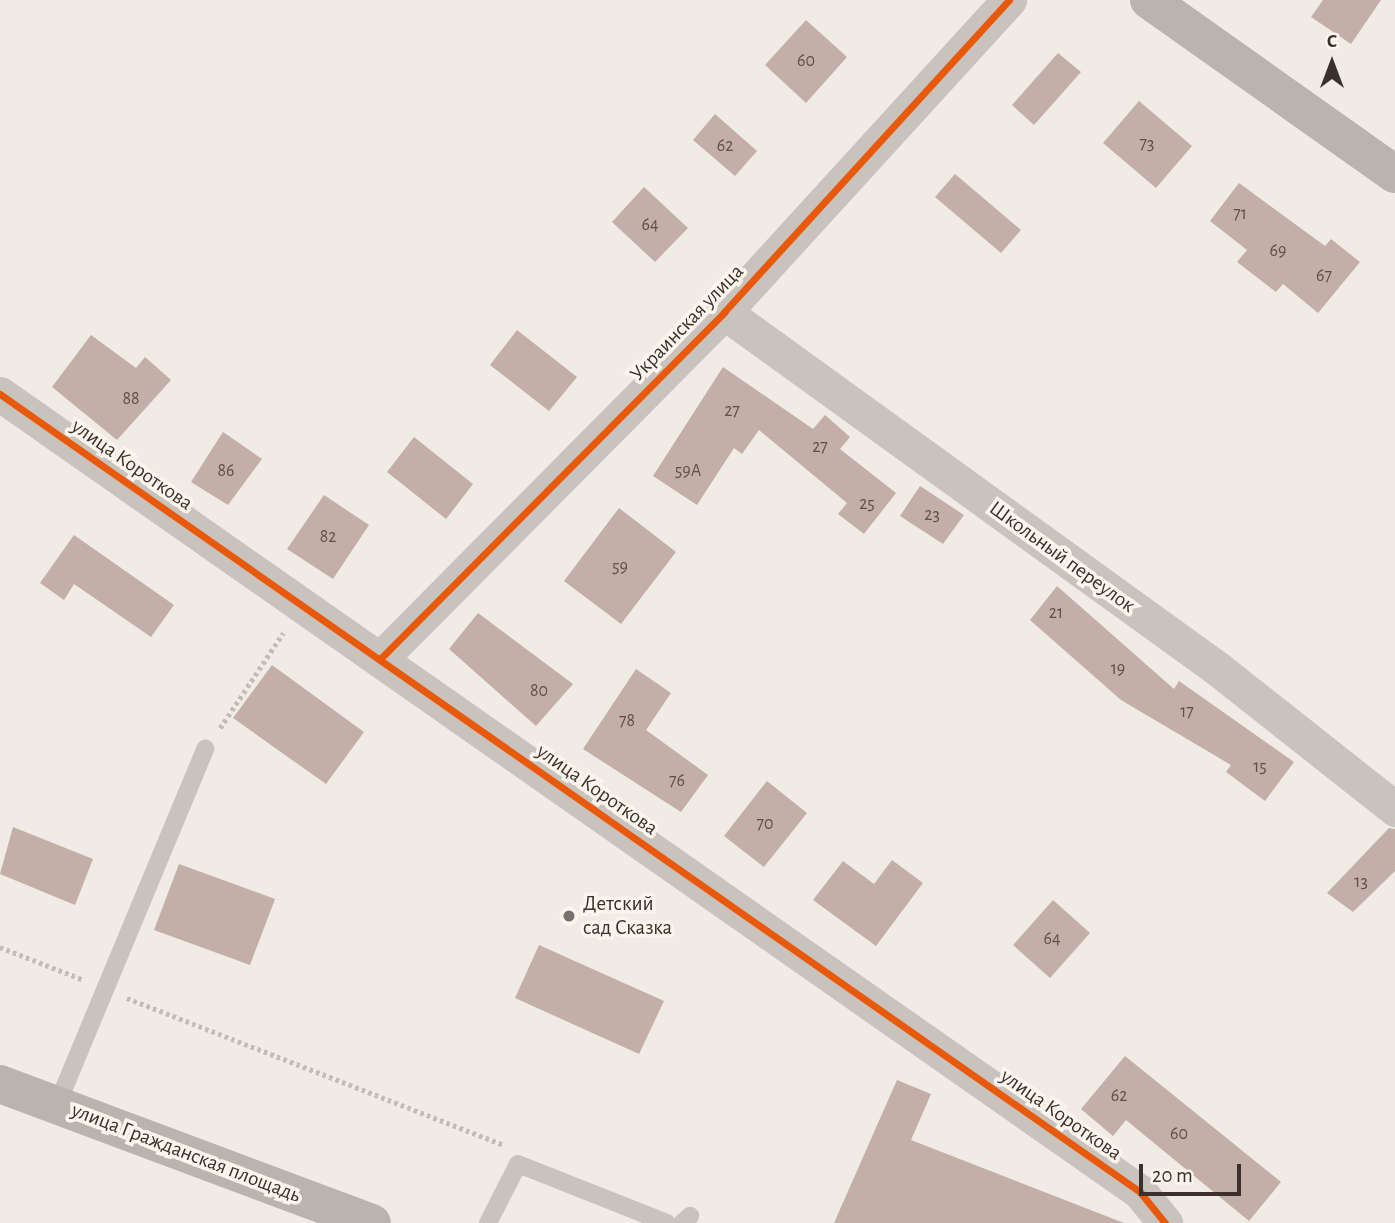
<!DOCTYPE html>
<html>
<head>
<meta charset="utf-8">
<style>
	body { margin:0 }
	#map { position:relative; width:1395px; height:1223px; overflow:hidden; background:#f0ebe5; font-family:"Alegreya Sans",sans-serif }
	div>[style] { position:absolute }
	.building>* { inset:0; background:#c3afa7 }
	.path>* { height:4.5px; margin-top:-2.25px; transform-origin:0; background:repeating-linear-gradient(90deg,#c2bbb6 0 3.5px,transparent 0 7px) }
	.lane>* { height:18px; margin:-9px; padding:0 9px; transform-origin:9px; border-radius:9px; background:#c9c3be }
	.street>* { height:35px; margin:-17.5px; padding:0 17.5px; transform-origin:17.5px; border-radius:17.5px; background:#c9c3be }
	.secondary>* { height:38px; margin:-19px; padding:0 19px; transform-origin:19px; border-radius:19px; background:#bab3ae }
	.cycleway>* { height:7px; margin:-3.5px; padding:0 3.5px; transform-origin:3.5px; border-radius:3.5px; background:#e8590c }
	.dots>* { width:19px; height:19px; translate:-50% -50%; box-sizing:border-box; border:4px solid #fbf5ee; border-radius:50% }
	span { translate:-50% -50%; white-space:nowrap; text-align:center; line-height:1.15; -webkit-text-stroke:7px #fbf5ee; paint-order:stroke }
	.number-label { font-size:18px; color:#5d504a }
	.number-label span { -webkit-text-stroke-width:0 }
	.street-label { font-size:21px; color:#3b302b }
	.poi-label { font-size:21px; color:#3b302b }
	.left { translate:0 -50%; text-align:left }
	.north { position:absolute; left:1297px; top:28px; width:70px; height:70px; -webkit-text-stroke:5px #fbf5ee; paint-order:stroke; rotate:0deg; font-size:19px; font-weight:700; line-height:28px; text-align:center; color:#3b302b }
	.north::after { content:''; display:block; margin:auto; width:24px; height:32px; background:#3b302b; clip-path:polygon(50% 0,100% 100%,50% 72%,0 100%) }
	.scale { position:absolute; left:1139px; top:1164px; width:102px; height:32px; box-sizing:border-box; border:4px solid #3b302b; border-top:0; padding-left:9px; font-size:21px; line-height:24px; white-space:nowrap; color:#3b302b; -webkit-text-stroke:5px #fbf5ee; paint-order:stroke }
</style>
</head>
<body>
<div id="map">
	<div class="building">
		<i style="clip-path:polygon(1323px 0,1381px 0,1351px 44px,1311px 17px)"></i>
		<i style="clip-path:polygon(806px 20px,847px 57px,806px 103px,765px 65px)"></i>
		<i style="clip-path:polygon(1058px 53px,1081px 72px,1034px 125px,1012px 105px)"></i>
		<i style="clip-path:polygon(1139px 101px,1192px 146px,1156px 188px,1103px 143px)"></i>
		<i style="clip-path:polygon(715px 114px,757px 151px,735px 176px,693px 140px)"></i>
		<i style="clip-path:polygon(955px 174px,1021px 230px,1001px 253px,935px 197px)"></i>
		<i style="clip-path:polygon(1239px 183px,1325px 246px,1331px 239px,1360px 262px,1318px 313px,1283px 284px,1276px 292px,1237px 262px,1247px 250px,1210px 221px)"></i>
		<i style="clip-path:polygon(644px 187px,688px 228px,655px 262px,612px 222px)"></i>
		<i style="clip-path:polygon(517px 330px,577px 377px,549px 411px,490px 365px)"></i>
		<i style="clip-path:polygon(91px 335px,136px 368px,145px 357px,171px 380px,117px 440px,52px 387px)"></i>
		<i style="clip-path:polygon(723px 367px,813px 429px,825px 415px,850px 437px,840px 449px,896px 493px,864px 534px,838px 514px,847px 503px,759px 430px,742px 454px,734px 448px,697px 505px,653px 476px)"></i>
		<i style="clip-path:polygon(223px 432px,262px 459px,228px 505px,191px 482px)"></i>
		<i style="clip-path:polygon(414px 437px,473px 484px,446px 519px,387px 472px)"></i>
		<i style="clip-path:polygon(920px 486px,964px 515px,943px 544px,900px 516px)"></i>
		<i style="clip-path:polygon(324px 495px,369px 525px,333px 579px,287px 549px)"></i>
		<i style="clip-path:polygon(619px 508px,676px 552px,621px 624px,564px 581px)"></i>
		<i style="clip-path:polygon(74px 535px,174px 605px,151px 637px,74px 584px,64px 600px,40px 583px)"></i>
		<i style="clip-path:polygon(1057px 586px,1174px 689px,1179px 681px,1294px 762px,1265px 801px,1226px 772px,1231px 765px,1121px 700px,1030px 620px)"></i>
		<i style="clip-path:polygon(478px 613px,573px 684px,536px 726px,449px 649px)"></i>
		<i style="clip-path:polygon(272px 665px,364px 732px,326px 784px,233px 718px)"></i>
		<i style="clip-path:polygon(636px 669px,671px 693px,646px 730px,708px 775px,681px 812px,583px 749px)"></i>
		<i style="clip-path:polygon(767px 781px,807px 813px,764px 867px,724px 836px)"></i>
		<i style="clip-path:polygon(13px 827px,93px 859px,75px 905px,0 874px)"></i>
		<i style="clip-path:polygon(1389px 828px,1395px 829px,1395px 871px,1353px 912px,1327px 893px)"></i>
		<i style="clip-path:polygon(892px 860px,923px 883px,876px 946px,813px 900px,843px 861px,874px 884px)"></i>
		<i style="clip-path:polygon(179px 864px,275px 899px,250px 965px,154px 930px)"></i>
		<i style="clip-path:polygon(1053px 900px,1090px 933px,1050px 978px,1013px 945px)"></i>
		<i style="clip-path:polygon(539px 945px,664px 1001px,639px 1054px,515px 998px)"></i>
		<i style="clip-path:polygon(1125px 1056px,1281px 1182px,1249px 1221px,1126px 1120px,1113px 1136px,1081px 1109px)"></i>
		<i style="clip-path:polygon(897px 1080px,931px 1094px,911px 1140px,1124px 1223px,834px 1223px)"></i>
	</div>
	<div class="path">
		<i style="left:220px;top:728px;width:114px;rotate:-56.4deg"></i>
		<i style="left:0;top:947px;width:90px;rotate:21.4deg"></i>
		<i style="left:127px;top:998px;width:405px;rotate:21.3deg"></i>
	</div>
	<div class="lane">
		<i style="left:57px;top:1105px;width:386px;rotate:-67.4deg"></i>
		<i style="left:488px;top:1223px;width:66px;rotate:-63deg"></i>
		<i style="left:518px;top:1164px;width:160px;rotate:21.6deg"></i>
		<i style="left:682px;top:1223px;width:11px;rotate:-41deg"></i>
	</div>
	<div class="street">
		<i style="left:724px;top:312px;width:609px;rotate:35.85deg"></i>
		<i style="left:1218px;top:669px;width:226px;rotate:38.3deg"></i>
		<i style="left:0;top:394px;width:1392px;rotate:34.99deg"></i>
		<i style="left:1140px;top:1192px;width:40px;rotate:51deg"></i>
		<i style="left:380px;top:659px;width:489px;rotate:-45.2deg"></i>
		<i style="left:724px;top:312px;width:423px;rotate:-47.6deg"></i>
	</div>
	<div class="secondary">
		<i style="left:1149px;top:0;width:301px;rotate:35.3deg"></i>
		<i style="left:0;top:1084px;width:397px;rotate:20.5deg"></i>
	</div>
	<div class="cycleway">
		<i style="left:0;top:394px;width:1392px;rotate:34.99deg"></i>
		<i style="left:1140px;top:1192px;width:40px;rotate:51deg"></i>
		<i style="left:380px;top:659px;width:489px;rotate:-45.2deg"></i>
		<i style="left:724px;top:312px;width:423px;rotate:-47.6deg"></i>
	</div>
	<div class="dots">
		<i style="left:569px;top:916px;background:#7a716c"></i>
	</div>
	<div class="number-label">
		<span style="left:806px;top:61px">60</span>
		<span style="left:1147px;top:144px">73</span>
		<span style="left:725px;top:146px">62</span>
		<span style="left:1240px;top:214px">71</span>
		<span style="left:650px;top:225px">64</span>
		<span style="left:1278px;top:251px">69</span>
		<span style="left:1324px;top:276px">67</span>
		<span style="left:131px;top:399px">88</span>
		<span style="left:732px;top:411px">27</span>
		<span style="left:820px;top:447px">27</span>
		<span style="left:226px;top:471px">86</span>
		<span style="left:688px;top:471px">59А</span>
		<span style="left:867px;top:504px">25</span>
		<span style="left:932px;top:515px">23</span>
		<span style="left:328px;top:537px">82</span>
		<span style="left:620px;top:567px">59</span>
		<span style="left:1056px;top:613px">21</span>
		<span style="left:1118px;top:669px">19</span>
		<span style="left:539px;top:691px">80</span>
		<span style="left:1187px;top:712px">17</span>
		<span style="left:627px;top:721px">78</span>
		<span style="left:1260px;top:767px">15</span>
		<span style="left:677px;top:781px">76</span>
		<span style="left:765px;top:824px">70</span>
		<span style="left:1361px;top:882px">13</span>
		<span style="left:1052px;top:939px">64</span>
		<span style="left:1119px;top:1096px">62</span>
		<span style="left:1179px;top:1134px">60</span>
	</div>
	<div class="street-label">
		<span style="left:687px;top:323px;rotate:-46deg">Украинская улица</span>
		<span style="left:132px;top:465px;rotate:35deg">улица Короткова</span>
		<span style="left:1062px;top:557px;rotate:36deg">Школьный переулок</span>
		<span style="left:597px;top:790px;rotate:35deg">улица Короткова</span>
		<span style="left:1061px;top:1115px;rotate:35deg">улица Короткова</span>
		<span style="left:186px;top:1153px;rotate:21deg">улица Гражданская площадь</span>
	</div>
	<div class="poi-label">
		<span class="left" style="left:583px;top:916px">Детский<br>сад Сказка</span>
	</div>
	<div class="north">С</div>
	<div class="scale">20 m</div>
</div>
</body>
</html>
